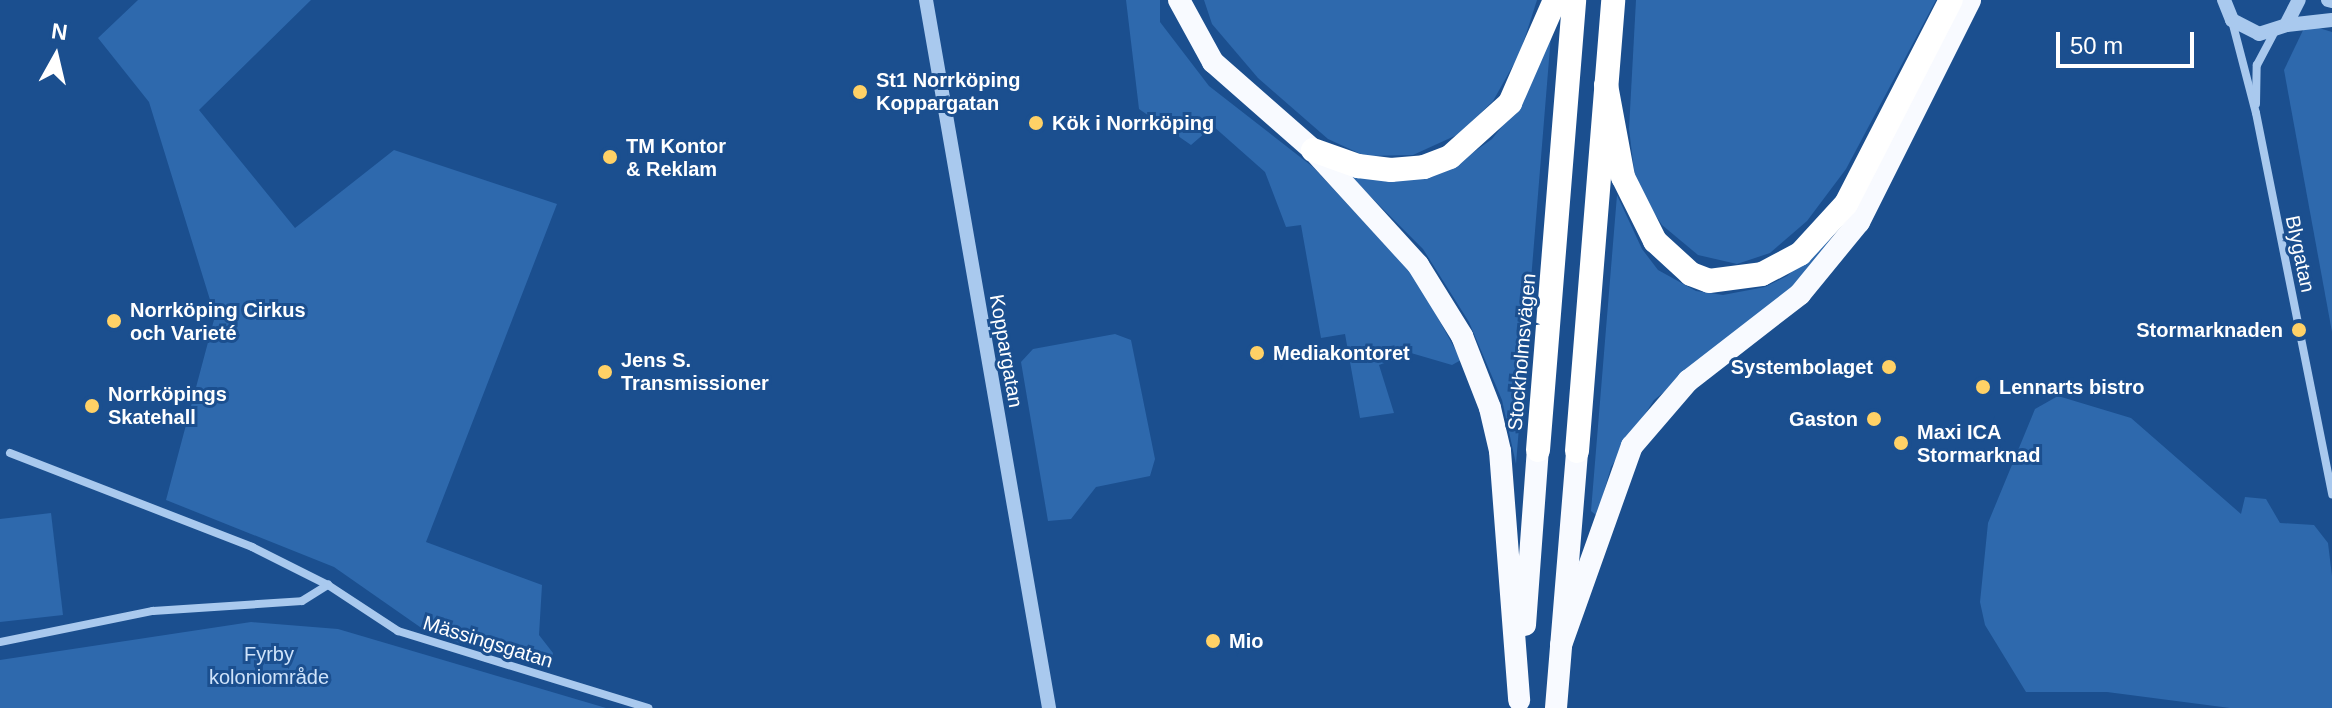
<!DOCTYPE html>
<html>
<head>
<meta charset="utf-8">
<style>
	body { margin:0 }
	#map { position:relative; width:2332px; height:708px; overflow:hidden; background:#1b4f8f; font-family:Arial,sans-serif }
	div>[style] { position:absolute }
	.green>* { inset:0; background:#2e69ad }
	.minor>* { height:8px; margin:-4px; padding:0 4px; transform-origin:4px; border-radius:4px; background:#a9c9ee }
	.tertiary>* { height:14px; margin:-7px; padding:0 7px; transform-origin:7px; border-radius:7px; background:#a9c9ee }
	.trunk>* { height:22px; margin:-11px; padding:0 11px; transform-origin:11px; border-radius:11px; background:#f8faff }
	.motorway>* { height:24px; margin:-12px; padding:0 12px; transform-origin:12px; border-radius:12px; background:#fff }
	.dots>* { width:22px; height:22px; translate:-50% -50%; box-sizing:border-box; border:4px solid #1b4f8f; border-radius:50% }
	span { translate:-50% -50%; white-space:nowrap; text-align:center; line-height:1.15; -webkit-text-stroke:6px #1b4f8f; paint-order:stroke }
	.poi-label { font-size:20px; color:#fff; font-weight:700 }
	.left { translate:0 -50%; text-align:left }
	.right { translate:-100% -50%; text-align:right }
	.street-label { font-size:20px; color:#fff }
	.park-label { font-size:20px; color:#cfe3fa }
	.north { position:absolute; left:16px; top:16px; width:80px; height:80px; -webkit-text-stroke:6px #1b4f8f; paint-order:stroke; rotate:8deg; font-size:22px; font-weight:700; line-height:32px; text-align:center; color:#fff }
	.north::after { content:''; display:block; margin:auto; width:28px; height:36px; background:#fff; clip-path:polygon(50% 0,100% 100%,50% 72%,0 100%) }
	.scale { position:absolute; left:2056px; top:32px; width:138px; height:36px; box-sizing:border-box; border:4px solid #fff; border-top:0; padding-left:10px; font-size:24px; line-height:28px; white-space:nowrap; color:#fff; -webkit-text-stroke:6px #1b4f8f; paint-order:stroke }
</style>
</head>
<body>
<div id="map">
	<div class="green">
		<i style="clip-path:polygon(138px 0,311px 0,199px 110px,295px 228px,394px 150px,557px 204px,426px 542px,542px 585px,539px 635px,553px 653px,550px 670px,430px 634px,334px 567px,166px 500px,215px 316px,149px 102px,98px 38px)"></i>
		<i style="clip-path:polygon(1126px 0,1160px 0,1160px 22px,1209px 86px,1313px 167px,1416px 278px,1461px 360px,1452px 365px,1411px 353px,1379px 365px,1394px 413px,1360px 418px,1345px 334px,1321px 338px,1301px 225px,1286px 227px,1265px 172px,1213px 126px,1191px 145px,1139px 109px)"></i>
		<i style="clip-path:polygon(1204px 0,1537px 0,1520px 53px,1493px 101px,1459px 134px,1413px 155px,1365px 156px,1328px 139px,1258px 78px,1212px 24px)"></i>
		<i style="clip-path:polygon(1636px 0,1936px 0,1846px 169px,1807px 221px,1770px 253px,1737px 264px,1698px 255px,1662px 225px,1636px 186px,1629px 129px)"></i>
		<i style="clip-path:polygon(2306px 24px,2332px 32px,2332px 332px,2284px 70px)"></i>
		<i style="clip-path:polygon(1551px 35px,1516px 464px,1502px 400px,1469px 322px,1423px 249px,1350px 176px,1457px 164px,1492px 139px,1520px 104px)"></i>
		<i style="clip-path:polygon(1617px 195px,1642px 249px,1658px 270px,1696px 291px,1723px 295px,1765px 287px,1787px 276px,1828px 238px,1832px 244px,1793px 288px,1654px 400px,1611px 467px,1597px 516px,1591px 511px)"></i>
		<i style="clip-path:polygon(1115px 334px,1131px 340px,1155px 459px,1150px 476px,1096px 487px,1071px 519px,1048px 521px,1021px 362px,1033px 349px)"></i>
		<i style="clip-path:polygon(2058px 396px,2131px 418px,2241px 514px,2245px 497px,2266px 499px,2280px 523px,2314px 525px,2328px 543px,2332px 576px,2332px 708px,2230px 708px,2107px 692px,2026px 692px,1985px 625px,1980px 602px,1988px 523px,2035px 409px)"></i>
		<i style="clip-path:polygon(51px 513px,63px 615px,0 622px,0 519px)"></i>
		<i style="clip-path:polygon(251px 622px,338px 629px,606px 708px,0 708px,0 660px)"></i>
	</div>
	<div class="minor">
		<i style="left:2232px;top:21px;width:95px;rotate:75.4deg"></i>
		<i style="left:2256px;top:113px;width:389px;rotate:78.7deg"></i>
		<i style="left:2256px;top:104px;width:39px;rotate:-89deg"></i>
		<i style="left:2257px;top:65px;width:38px;rotate:-62deg"></i>
		<i style="left:10px;top:453px;width:260px;rotate:21.2deg"></i>
		<i style="left:252px;top:547px;width:85px;rotate:26.6deg"></i>
		<i style="left:0;top:642px;width:156px;rotate:-11.5deg"></i>
		<i style="left:153px;top:611px;width:149px;rotate:-3.8deg"></i>
		<i style="left:302px;top:601px;width:31px;rotate:-32deg"></i>
		<i style="left:328px;top:585px;width:84px;rotate:33.3deg"></i>
		<i style="left:398px;top:631px;width:262px;rotate:17.1deg"></i>
	</div>
	<div class="tertiary">
		<i style="left:926px;top:0;width:719px;rotate:80.14deg"></i>
		<i style="left:2224px;top:0;width:22px;rotate:68deg"></i>
		<i style="left:2232px;top:20px;width:30px;rotate:27deg"></i>
		<i style="left:2259px;top:34px;width:28px;rotate:-18deg"></i>
		<i style="left:2286px;top:25px;width:28px;rotate:-63deg"></i>
		<i style="left:2328px;top:0;width:4px;rotate:14deg"></i>
		<i style="left:2287px;top:25px;width:45px;rotate:-6.3deg"></i>
	</div>
	<div class="trunk">
		<i style="left:1179px;top:0;width:71px;rotate:61.3deg"></i>
		<i style="left:1213px;top:62px;width:133px;rotate:41.3deg"></i>
		<i style="left:1313px;top:150px;width:156px;rotate:47.6deg"></i>
		<i style="left:1418px;top:265px;width:84px;rotate:58.2deg"></i>
		<i style="left:1462px;top:336px;width:77px;rotate:68.7deg"></i>
		<i style="left:1490px;top:408px;width:44px;rotate:76.9deg"></i>
		<i style="left:1500px;top:451px;width:250px;rotate:85.6deg"></i>
		<i style="left:1525px;top:625px;width:175px;rotate:-85.8deg"></i>
		<i style="left:1561px;top:645px;width:211px;rotate:-70.4deg"></i>
		<i style="left:1632px;top:446px;width:86px;rotate:-49.3deg"></i>
		<i style="left:1688px;top:381px;width:142px;rotate:-37.8deg"></i>
		<i style="left:1800px;top:294px;width:93px;rotate:-50.7deg"></i>
		<i style="left:1859px;top:222px;width:248px;rotate:-63.4deg"></i>
		<i style="left:1556px;top:708px;width:258px;rotate:-85.3deg"></i>
	</div>
	<div class="motorway">
		<i style="left:1606px;top:85px;width:94px;rotate:79.5deg"></i>
		<i style="left:1623px;top:177px;width:72px;rotate:63.4deg"></i>
		<i style="left:1655px;top:241px;width:49px;rotate:42.5deg"></i>
		<i style="left:1691px;top:274px;width:19px;rotate:21deg"></i>
		<i style="left:1709px;top:281px;width:53px;rotate:-7.5deg"></i>
		<i style="left:1762px;top:274px;width:43px;rotate:-27.8deg"></i>
		<i style="left:1800px;top:254px;width:68px;rotate:-47.4deg"></i>
		<i style="left:1846px;top:204px;width:229px;rotate:-62.8deg"></i>
		<i style="left:1313px;top:150px;width:48px;rotate:19.6deg"></i>
		<i style="left:1358px;top:166px;width:33px;rotate:7deg"></i>
		<i style="left:1391px;top:170px;width:33px;rotate:-5deg"></i>
		<i style="left:1424px;top:167px;width:28px;rotate:-21deg"></i>
		<i style="left:1450px;top:157px;width:81px;rotate:-42deg"></i>
		<i style="left:1510px;top:103px;width:112px;rotate:-66.4deg"></i>
		<i style="left:1538px;top:450px;width:451px;rotate:-85.4deg"></i>
		<i style="left:1577px;top:451px;width:452px;rotate:-85.4deg"></i>
	</div>
	<div class="dots">
		<i style="left:860px;top:92px;background:#ffd166"></i>
		<i style="left:1036px;top:123px;background:#ffd166"></i>
		<i style="left:610px;top:157px;background:#ffd166"></i>
		<i style="left:114px;top:321px;background:#ffd166"></i>
		<i style="left:2299px;top:330px;background:#ffd166"></i>
		<i style="left:1257px;top:353px;background:#ffd166"></i>
		<i style="left:1889px;top:367px;background:#ffd166"></i>
		<i style="left:605px;top:372px;background:#ffd166"></i>
		<i style="left:1983px;top:387px;background:#ffd166"></i>
		<i style="left:92px;top:406px;background:#ffd166"></i>
		<i style="left:1874px;top:419px;background:#ffd166"></i>
		<i style="left:1901px;top:443px;background:#ffd166"></i>
		<i style="left:1213px;top:641px;background:#ffd166"></i>
	</div>
	<div class="poi-label">
		<span class="left" style="left:876px;top:92px">St1 Norrköping<br>Koppargatan</span>
		<span class="left" style="left:1052px;top:123px">Kök i Norrköping</span>
		<span class="left" style="left:626px;top:158px">TM Kontor<br>&amp; Reklam</span>
		<span class="left" style="left:130px;top:322px">Norrköping Cirkus<br>och Varieté</span>
		<span class="right" style="left:2283px;top:330px">Stormarknaden</span>
		<span class="left" style="left:1273px;top:353px">Mediakontoret</span>
		<span class="left" style="left:621px;top:372px">Jens S.<br>Transmissioner</span>
		<span class="right" style="left:1873px;top:367px">Systembolaget</span>
		<span class="left" style="left:1999px;top:387px">Lennarts bistro</span>
		<span class="left" style="left:108px;top:406px">Norrköpings<br>Skatehall</span>
		<span class="right" style="left:1858px;top:419px">Gaston</span>
		<span class="left" style="left:1917px;top:444px">Maxi ICA<br>Stormarknad</span>
		<span class="left" style="left:1229px;top:641px">Mio</span>
	</div>
	<div class="street-label">
		<span style="left:2300px;top:254px;rotate:78deg">Blygatan</span>
		<span style="left:1006px;top:351px;rotate:80deg">Koppargatan</span>
		<span style="left:1522px;top:352px;rotate:-85deg">Stockholmsvägen</span>
		<span style="left:488px;top:642px;rotate:17deg">Mässingsgatan</span>
	</div>
	<div class="park-label">
		<span style="left:269px;top:666px">Fyrby<br>koloniområde</span>
	</div>
	<div class="north">N</div>
	<div class="scale">50 m</div>
</div>
</body>
</html>
